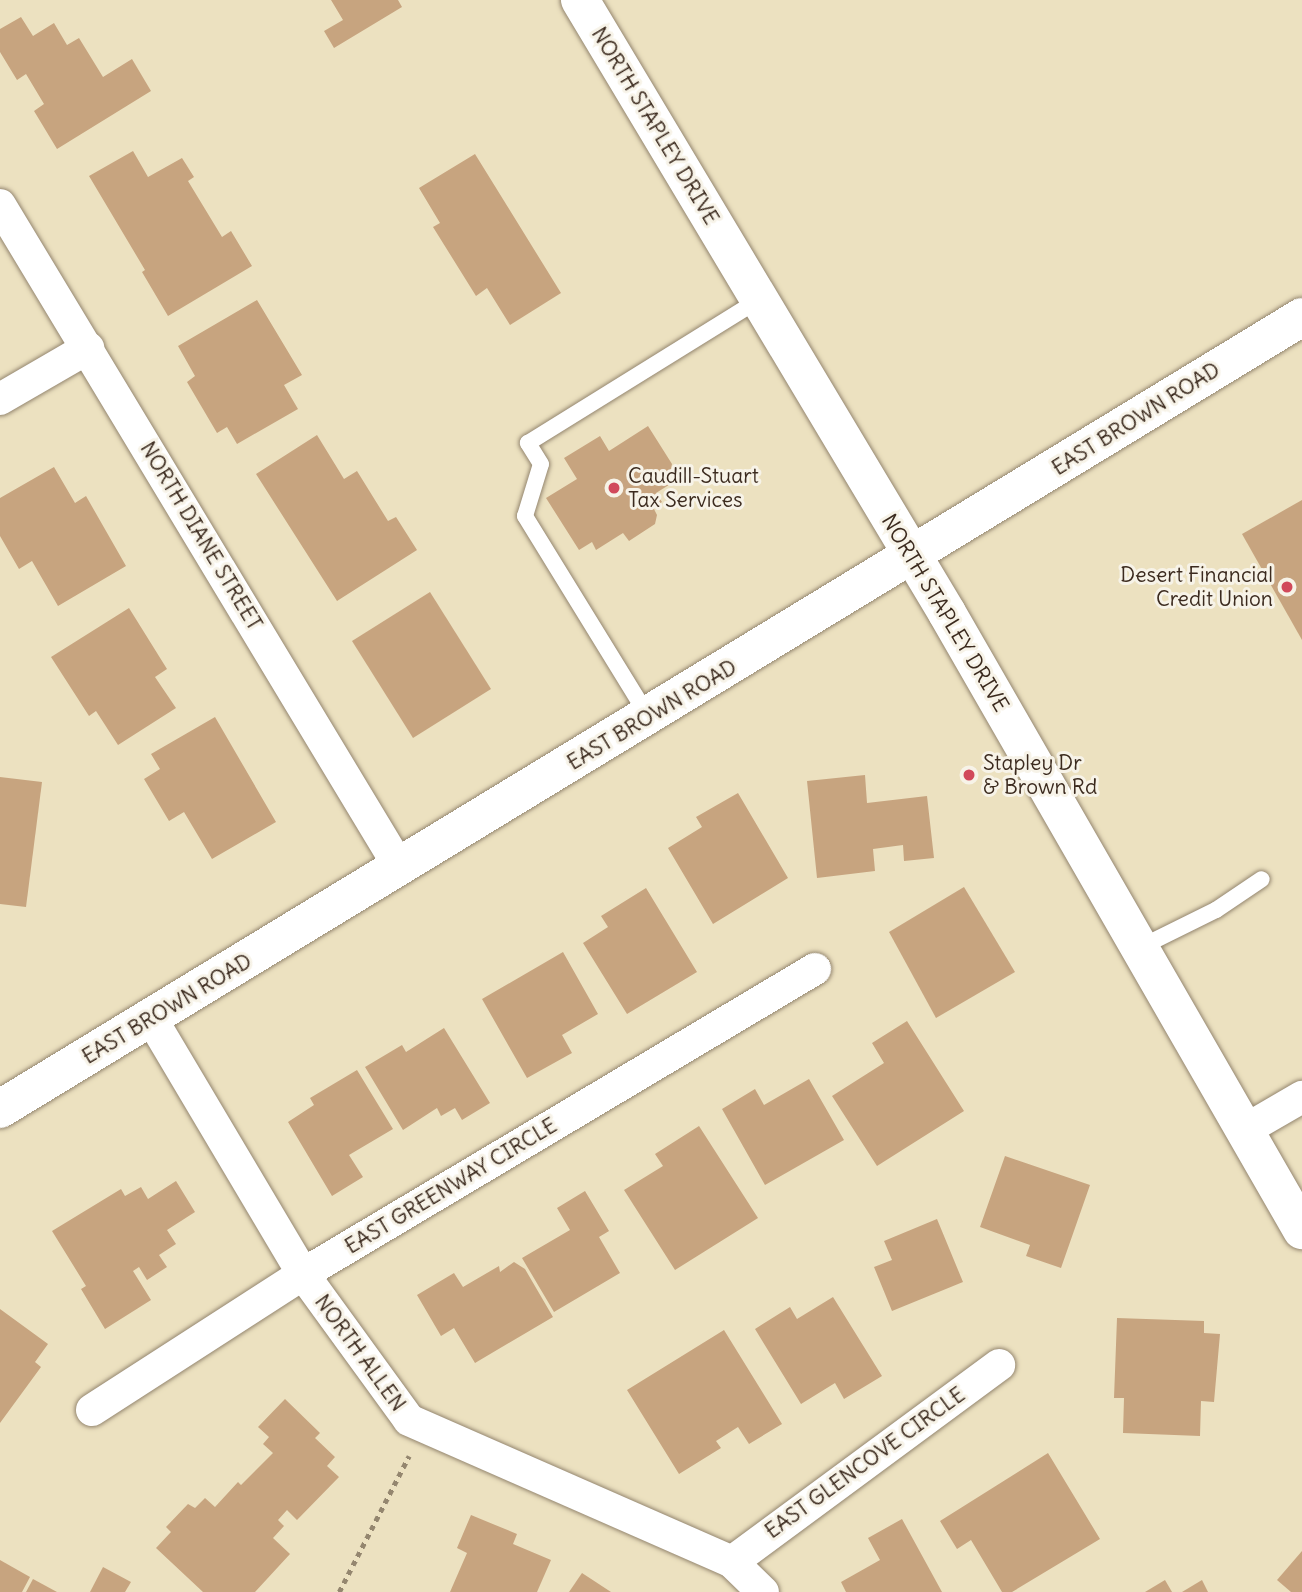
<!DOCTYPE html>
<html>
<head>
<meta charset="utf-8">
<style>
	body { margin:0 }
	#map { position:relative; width:1302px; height:1592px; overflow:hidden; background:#ece1c0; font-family:Delius,sans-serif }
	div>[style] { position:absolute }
	.building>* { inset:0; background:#c7a47f }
	.path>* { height:4.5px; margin-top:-2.25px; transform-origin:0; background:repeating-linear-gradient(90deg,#94866f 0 5px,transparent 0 10px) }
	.roads { filter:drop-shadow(0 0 2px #94866f) drop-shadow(0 0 2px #94866f) }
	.lane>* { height:16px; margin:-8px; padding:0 8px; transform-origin:8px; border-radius:8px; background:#fff }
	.street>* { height:32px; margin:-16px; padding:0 16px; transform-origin:16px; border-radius:16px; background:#fff }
	.secondary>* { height:38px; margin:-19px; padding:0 19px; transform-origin:19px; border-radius:19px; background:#fff }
	.dots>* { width:19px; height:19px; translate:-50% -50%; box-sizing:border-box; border:4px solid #f7f3e8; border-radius:50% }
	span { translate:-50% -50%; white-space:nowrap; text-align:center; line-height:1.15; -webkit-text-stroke:6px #f7f3e8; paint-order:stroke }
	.street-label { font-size:21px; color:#3b2a1e }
	.poi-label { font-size:21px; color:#3b2a1e }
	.left { translate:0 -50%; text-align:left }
	.right { translate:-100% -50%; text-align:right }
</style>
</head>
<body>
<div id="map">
	<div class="building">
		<i style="clip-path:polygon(331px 0,398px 0,402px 7px,334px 48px,324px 31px,343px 20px)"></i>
		<i style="clip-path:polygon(21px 17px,33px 36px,54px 23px,67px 45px,79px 38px,103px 77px,132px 59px,151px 91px,57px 149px,34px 111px,44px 104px,26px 74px,17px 80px,0 52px,0 29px)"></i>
		<i style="clip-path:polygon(133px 151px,148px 177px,182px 158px,194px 177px,188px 181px,222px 237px,231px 231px,252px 266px,168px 316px,142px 272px,145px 270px,89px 176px)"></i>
		<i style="clip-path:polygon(475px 154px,561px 293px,510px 325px,487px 288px,476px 296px,433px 227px,440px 223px,419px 188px)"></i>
		<i style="clip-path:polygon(257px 300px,302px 375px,284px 385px,298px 409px,237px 444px,227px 427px,217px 433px,187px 382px,195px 376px,178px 346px)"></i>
		<i style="clip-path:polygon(648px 426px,672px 464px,669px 477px,672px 483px,656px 493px,662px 502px,653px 507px,657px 515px,655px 524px,629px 541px,623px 533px,596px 550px,592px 542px,579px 550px,546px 498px,577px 479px,564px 458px,600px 436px,609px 451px)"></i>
		<i style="clip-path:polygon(317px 435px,344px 479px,357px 471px,388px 521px,396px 517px,417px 550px,337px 601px,256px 474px)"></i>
		<i style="clip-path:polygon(54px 467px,75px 503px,86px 496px,126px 566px,58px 606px,32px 561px,19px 569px,0 536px,0 498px)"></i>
		<i style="clip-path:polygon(1302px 500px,1302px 640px,1242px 534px)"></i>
		<i style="clip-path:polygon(430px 592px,491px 689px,413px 738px,352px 641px)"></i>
		<i style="clip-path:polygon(129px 608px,167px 669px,155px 677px,176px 708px,118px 745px,96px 711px,89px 716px,51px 657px)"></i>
		<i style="clip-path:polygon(215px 717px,276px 822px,212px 859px,184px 812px,169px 821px,144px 779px,160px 769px,151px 754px)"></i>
		<i style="clip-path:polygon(865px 775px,867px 803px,927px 796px,934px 858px,904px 861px,903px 845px,873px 849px,875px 871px,817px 878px,807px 781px)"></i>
		<i style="clip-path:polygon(0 777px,42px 782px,26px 907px,0 904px)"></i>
		<i style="clip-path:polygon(738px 793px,788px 878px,713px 924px,668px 848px,702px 827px,696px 817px)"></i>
		<i style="clip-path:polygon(964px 887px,1015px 972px,936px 1018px,889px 932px)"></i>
		<i style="clip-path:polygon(646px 888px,697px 972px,627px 1014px,583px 943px,608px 927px,601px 916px)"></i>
		<i style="clip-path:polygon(563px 952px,598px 1014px,562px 1035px,572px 1053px,527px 1078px,482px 999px)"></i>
		<i style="clip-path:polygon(907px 1021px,964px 1111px,877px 1166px,832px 1096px,884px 1063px,872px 1043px)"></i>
		<i style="clip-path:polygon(444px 1028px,490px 1103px,462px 1120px,455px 1108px,441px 1116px,437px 1108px,403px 1130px,365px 1067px,402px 1045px,406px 1052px)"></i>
		<i style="clip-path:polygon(357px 1070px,393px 1129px,349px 1155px,363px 1177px,332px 1196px,288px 1122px,314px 1105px,310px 1098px)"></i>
		<i style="clip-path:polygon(809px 1079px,844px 1140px,765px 1185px,722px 1109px,755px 1089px,764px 1105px)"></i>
		<i style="clip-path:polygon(699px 1126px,758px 1218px,675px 1270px,624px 1190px,663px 1166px,655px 1154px)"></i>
		<i style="clip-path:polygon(1005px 1156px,1090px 1185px,1061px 1268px,1026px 1256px,1030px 1245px,980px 1227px)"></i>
		<i style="clip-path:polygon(176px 1181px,195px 1212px,167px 1230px,176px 1244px,159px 1255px,167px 1267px,147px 1280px,139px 1267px,133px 1271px,151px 1300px,105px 1329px,81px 1289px,86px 1286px,52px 1231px,121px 1189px,125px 1196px,141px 1187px,148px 1199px)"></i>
		<i style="clip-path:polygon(585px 1191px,609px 1231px,599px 1237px,620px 1273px,554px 1312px,522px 1258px,570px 1230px,557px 1208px)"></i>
		<i style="clip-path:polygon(937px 1219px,963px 1282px,892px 1311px,874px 1267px,892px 1260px,884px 1241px)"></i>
		<i style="clip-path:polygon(514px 1262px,525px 1269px,553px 1317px,475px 1363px,454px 1328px,441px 1336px,417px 1295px,454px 1273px,463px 1287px,499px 1266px,500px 1272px)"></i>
		<i style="clip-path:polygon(833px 1297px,882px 1376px,844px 1399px,835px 1383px,801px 1404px,755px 1329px,790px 1307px,797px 1319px)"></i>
		<i style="clip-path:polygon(0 1309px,48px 1344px,35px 1362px,41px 1367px,0 1423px)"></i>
		<i style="clip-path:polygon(1117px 1318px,1204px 1321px,1204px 1333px,1220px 1334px,1214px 1402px,1201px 1401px,1200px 1436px,1123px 1433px,1124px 1398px,1114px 1398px)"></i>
		<i style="clip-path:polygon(724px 1330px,782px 1424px,749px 1444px,738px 1427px,716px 1441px,721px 1448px,679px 1474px,627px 1390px)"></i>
		<i style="clip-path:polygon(285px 1399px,320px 1433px,315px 1438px,335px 1457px,327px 1466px,339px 1477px,297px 1520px,287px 1510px,278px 1520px,284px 1526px,273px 1538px,290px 1554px,255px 1592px,203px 1592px,156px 1548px,171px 1532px,166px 1527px,188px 1504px,195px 1508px,205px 1498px,215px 1507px,238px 1482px,241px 1485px,273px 1453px,263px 1444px,269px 1437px,258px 1427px)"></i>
		<i style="clip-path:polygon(1048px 1453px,1100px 1539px,1012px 1592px,1002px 1592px,971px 1540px,957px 1549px,940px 1521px)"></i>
		<i style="clip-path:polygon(471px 1515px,517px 1534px,513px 1544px,551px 1560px,537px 1592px,450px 1592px,467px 1553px,457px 1548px)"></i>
		<i style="clip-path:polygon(902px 1519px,942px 1592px,846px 1592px,841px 1582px,880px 1560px,868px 1538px)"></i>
		<i style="clip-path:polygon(1302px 1551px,1302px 1592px,1291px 1592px,1277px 1580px)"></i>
		<i style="clip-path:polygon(0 1560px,30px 1577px,22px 1592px,0 1592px)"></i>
		<i style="clip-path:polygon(103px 1567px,131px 1582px,125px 1592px,90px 1592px)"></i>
		<i style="clip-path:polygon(582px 1573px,611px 1592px,569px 1592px)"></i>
		<i style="clip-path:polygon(33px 1579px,57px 1592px,26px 1592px)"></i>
		<i style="clip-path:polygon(1165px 1580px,1172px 1592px,1145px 1592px)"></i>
		<i style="clip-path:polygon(1202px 1580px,1208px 1592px,1182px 1592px)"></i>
	</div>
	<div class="path">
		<i style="left:339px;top:1592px;width:153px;rotate:-62.8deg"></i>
	</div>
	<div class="roads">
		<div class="lane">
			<i style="left:648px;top:716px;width:235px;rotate:-121.6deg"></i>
			<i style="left:525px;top:516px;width:54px;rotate:-72.9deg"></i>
			<i style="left:541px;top:464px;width:25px;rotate:-122deg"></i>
			<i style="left:528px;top:443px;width:272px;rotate:-31.8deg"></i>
			<i style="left:1141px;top:947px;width:84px;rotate:-26.3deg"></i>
			<i style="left:1216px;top:910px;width:55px;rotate:-34deg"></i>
		</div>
		<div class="street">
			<i style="left:0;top:205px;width:774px;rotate:58.9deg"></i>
			<i style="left:0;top:399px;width:102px;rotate:-30.1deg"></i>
			<i style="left:151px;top:1018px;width:298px;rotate:59.3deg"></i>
			<i style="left:303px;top:1274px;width:180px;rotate:54deg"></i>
			<i style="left:409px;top:1420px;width:353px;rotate:23.7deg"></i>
			<i style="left:732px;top:1562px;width:43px;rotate:44.1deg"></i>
			<i style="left:1245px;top:1130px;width:66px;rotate:-30.1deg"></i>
			<i style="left:92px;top:1410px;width:251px;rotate:-32.8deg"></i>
			<i style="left:303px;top:1274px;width:596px;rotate:-30.78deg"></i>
			<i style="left:732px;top:1562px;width:332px;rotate:-36.4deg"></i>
		</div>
		<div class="secondary">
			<i style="left:580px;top:0;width:714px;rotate:59.09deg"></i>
			<i style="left:947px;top:613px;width:712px;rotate:60.09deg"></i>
			<i style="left:0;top:1109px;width:1524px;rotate:-31.31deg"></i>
		</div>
	</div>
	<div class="dots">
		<i style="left:614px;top:488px;background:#d1495b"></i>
		<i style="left:1287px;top:587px;background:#d1495b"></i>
		<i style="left:969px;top:775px;background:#d1495b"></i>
	</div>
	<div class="street-label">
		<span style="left:655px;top:126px;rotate:59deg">NORTH STAPLEY DRIVE</span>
		<span style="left:1136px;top:419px;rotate:-32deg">EAST BROWN ROAD</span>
		<span style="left:201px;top:536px;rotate:59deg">NORTH DIANE STREET</span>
		<span style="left:945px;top:613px;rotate:59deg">NORTH STAPLEY DRIVE</span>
		<span style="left:652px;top:715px;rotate:-31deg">EAST BROWN ROAD</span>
		<span style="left:167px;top:1009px;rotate:-31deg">EAST BROWN ROAD</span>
		<span style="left:451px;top:1186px;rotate:-31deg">EAST GREENWAY CIRCLE</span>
		<span style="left:360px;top:1353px;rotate:54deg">NORTH ALLEN</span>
		<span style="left:865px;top:1463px;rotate:-36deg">EAST GLENCOVE CIRCLE</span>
	</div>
	<div class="poi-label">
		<span class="left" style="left:628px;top:488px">Caudill-Stuart<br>Tax Services</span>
		<span class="right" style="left:1273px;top:587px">Desert Financial<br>Credit Union</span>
		<span class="left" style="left:983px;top:775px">Stapley Dr<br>&amp; Brown Rd</span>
	</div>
</div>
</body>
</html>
